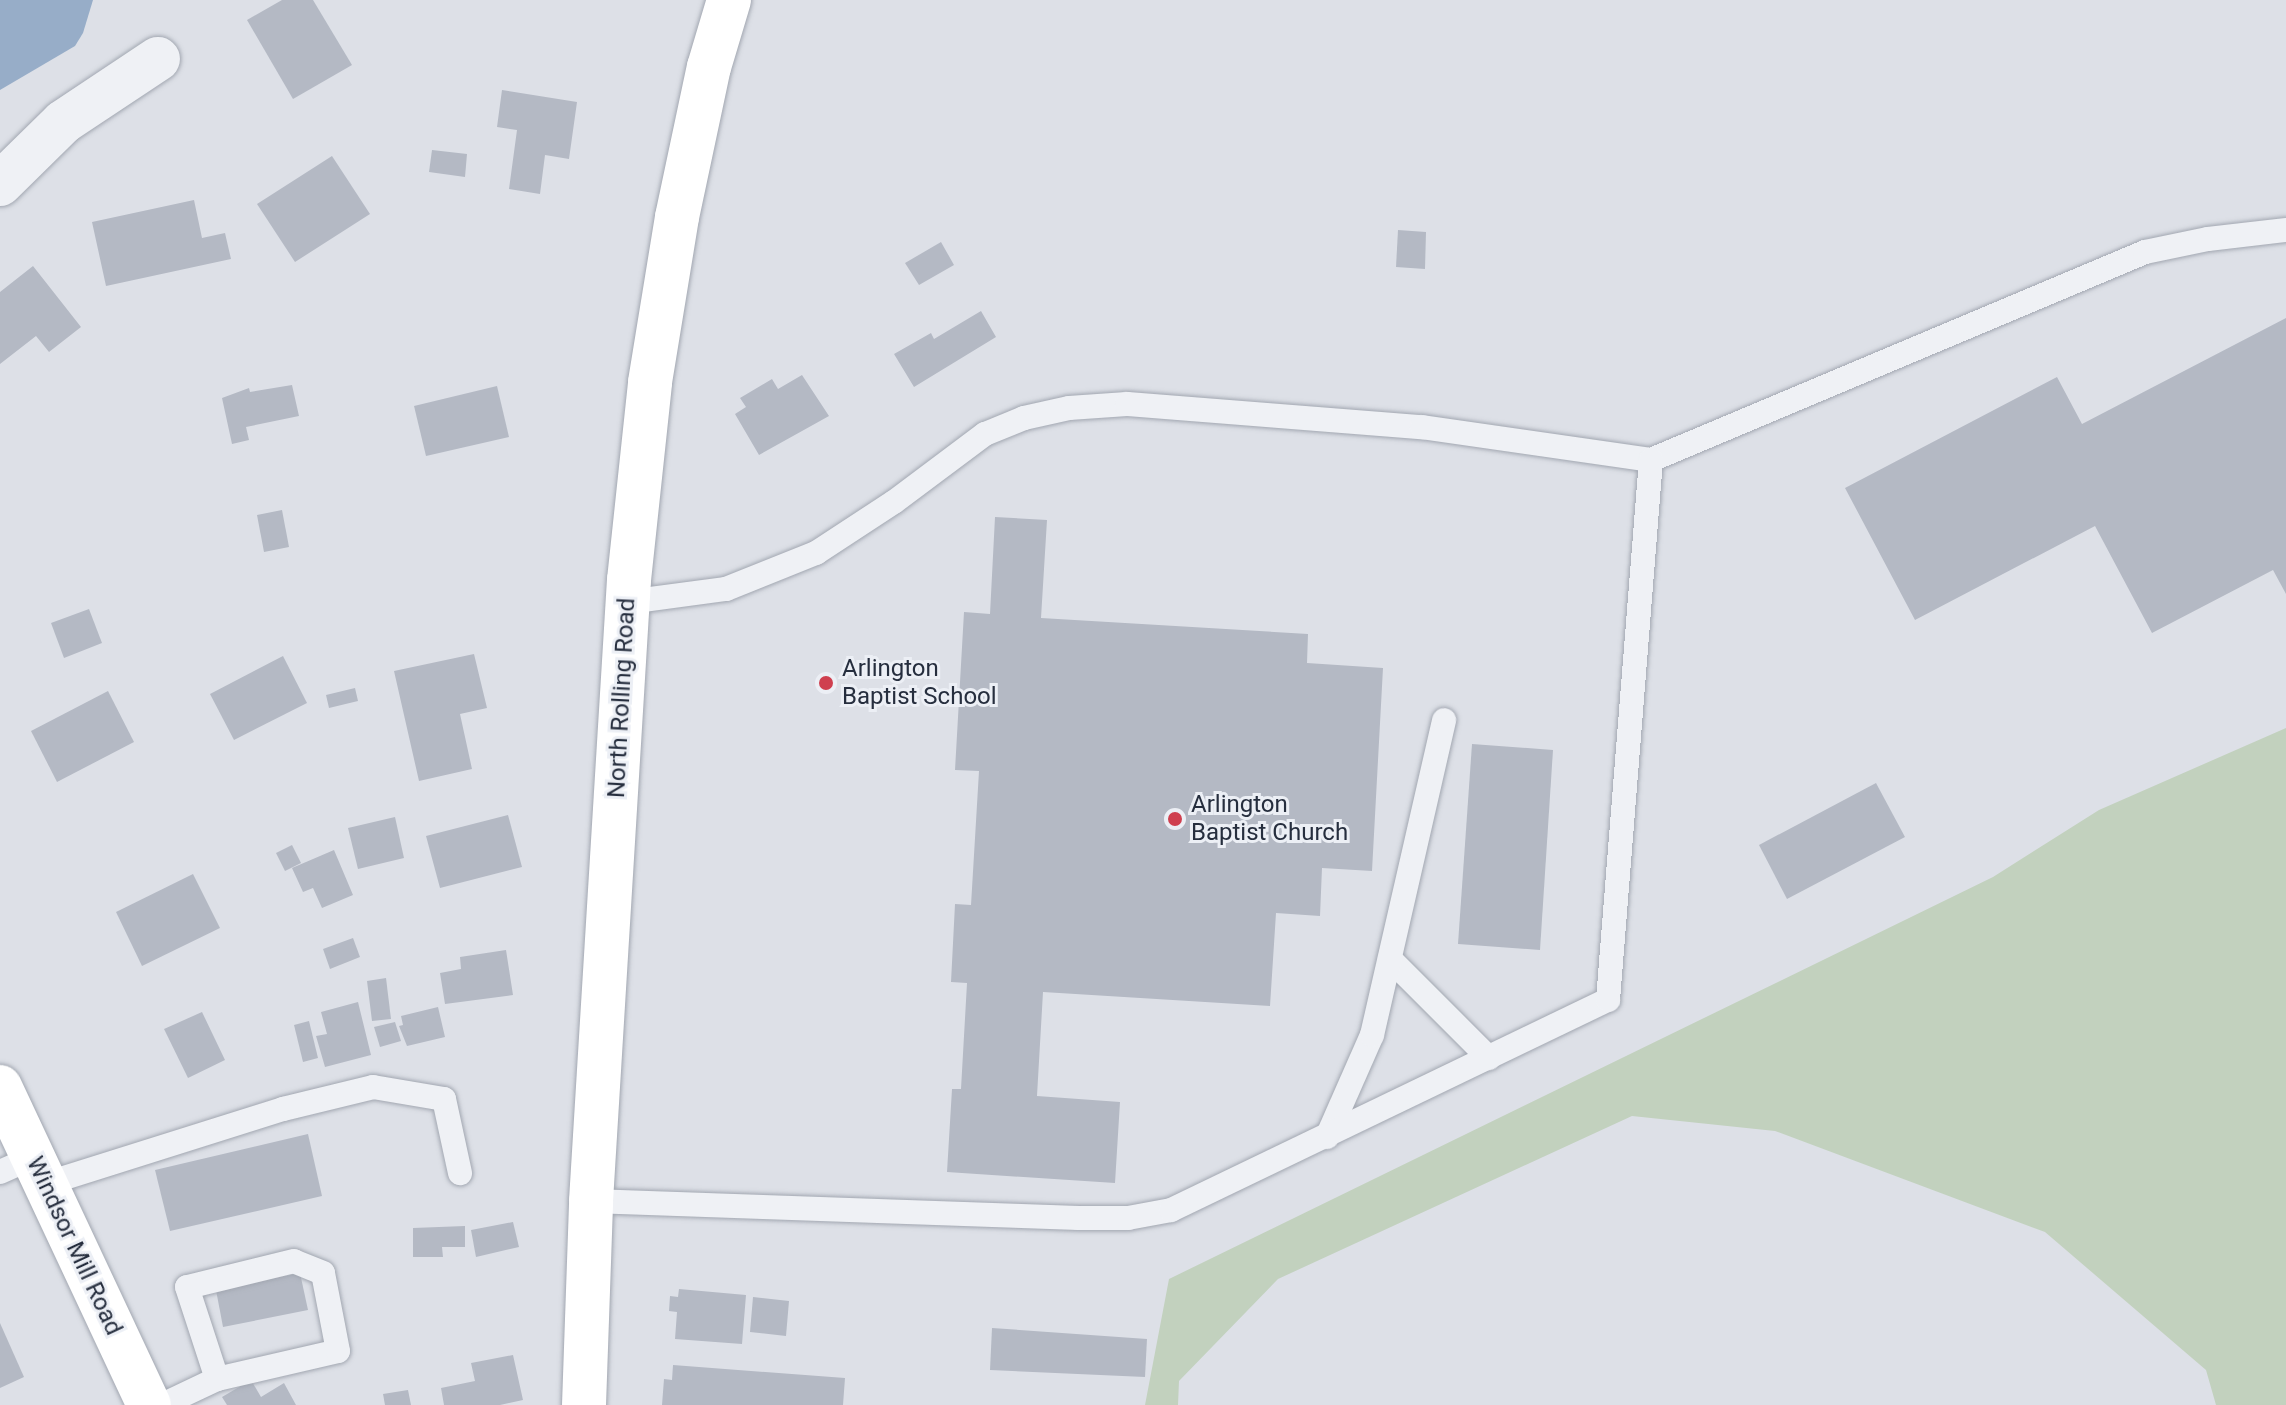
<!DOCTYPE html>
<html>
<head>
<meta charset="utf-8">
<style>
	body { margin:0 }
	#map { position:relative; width:2286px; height:1405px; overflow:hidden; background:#dde0e7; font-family:Roboto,sans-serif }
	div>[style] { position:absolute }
	.green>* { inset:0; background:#c2d1be }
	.water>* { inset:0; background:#97adc8 }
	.building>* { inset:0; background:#b4b9c4 }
	.roads { filter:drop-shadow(0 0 2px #a2a7b1) drop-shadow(0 0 2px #a2a7b1) }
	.lane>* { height:24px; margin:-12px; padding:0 12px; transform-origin:12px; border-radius:12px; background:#eff1f5 }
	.street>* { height:44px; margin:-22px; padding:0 22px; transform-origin:22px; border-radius:22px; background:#eff1f5 }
	.secondary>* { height:44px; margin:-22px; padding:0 22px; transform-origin:22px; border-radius:22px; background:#fff }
	.primary>* { height:44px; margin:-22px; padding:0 22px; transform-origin:22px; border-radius:22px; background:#fff }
	.dots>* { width:22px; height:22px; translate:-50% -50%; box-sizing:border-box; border:4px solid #eceff5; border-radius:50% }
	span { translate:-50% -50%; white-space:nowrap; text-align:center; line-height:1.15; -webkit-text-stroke:6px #eceff5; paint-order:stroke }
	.poi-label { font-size:24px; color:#262e3e }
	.left { translate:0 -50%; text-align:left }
	.street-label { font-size:24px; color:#262e3e }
</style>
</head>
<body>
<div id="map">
	<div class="green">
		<i style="clip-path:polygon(2286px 728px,2286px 1405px,2216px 1405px,2206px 1370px,2045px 1232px,1775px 1131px,1632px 1116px,1278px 1279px,1179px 1381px,1178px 1405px,1145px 1405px,1169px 1279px,1993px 877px,2099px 810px)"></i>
	</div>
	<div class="water">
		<i style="clip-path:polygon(0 0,93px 0,83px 33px,75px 46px,0 90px)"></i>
	</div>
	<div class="building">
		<i style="clip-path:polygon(282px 0,313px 0,352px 65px,293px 99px,247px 20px)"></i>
		<i style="clip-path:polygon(502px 90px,577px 102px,569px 159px,545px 155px,540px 194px,509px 189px,517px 130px,497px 127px)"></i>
		<i style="clip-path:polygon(432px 150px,467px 154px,465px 177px,429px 172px)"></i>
		<i style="clip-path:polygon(332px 156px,370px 214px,295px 262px,257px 204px)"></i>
		<i style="clip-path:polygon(194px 200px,202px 238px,225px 233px,231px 259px,106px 286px,92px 222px)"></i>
		<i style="clip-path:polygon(1398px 230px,1426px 232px,1425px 269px,1396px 267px)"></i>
		<i style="clip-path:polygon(941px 242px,954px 265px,919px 285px,905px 263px)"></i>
		<i style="clip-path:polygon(33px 266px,81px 327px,49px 352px,36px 336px,0 364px,0 292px)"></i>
		<i style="clip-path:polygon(981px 311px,996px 337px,914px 387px,894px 354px,931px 333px,934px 339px)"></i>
		<i style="clip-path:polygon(2286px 318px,2286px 594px,2273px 570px,2152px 633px,2095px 526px,1915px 620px,1845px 488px,2057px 377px,2082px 424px)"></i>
		<i style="clip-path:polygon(802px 375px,829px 416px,759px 455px,735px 414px,746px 407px,740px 398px,772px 379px,778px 389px)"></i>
		<i style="clip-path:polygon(292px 385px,299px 416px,246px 427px,249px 440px,232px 444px,222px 398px,249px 388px,250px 392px)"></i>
		<i style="clip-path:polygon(497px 386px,509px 437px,426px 456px,414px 406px)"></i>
		<i style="clip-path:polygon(282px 510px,289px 547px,264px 552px,257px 515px)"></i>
		<i style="clip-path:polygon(995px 517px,1047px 520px,1041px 618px,1308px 634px,1307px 663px,1383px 668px,1372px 871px,1322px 868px,1320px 916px,1276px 913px,1270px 1006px,1043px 992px,1037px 1096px,1120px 1102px,1115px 1183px,947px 1172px,952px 1089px,961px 1089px,967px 983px,951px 982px,955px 904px,971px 905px,979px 771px,955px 770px,964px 612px,990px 614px)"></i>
		<i style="clip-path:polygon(89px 609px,102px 643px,64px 658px,51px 623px)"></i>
		<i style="clip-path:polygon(474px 654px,487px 708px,460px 714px,472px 769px,419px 781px,394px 671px)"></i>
		<i style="clip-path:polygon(283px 656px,307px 703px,234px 740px,210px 694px)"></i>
		<i style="clip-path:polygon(355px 688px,358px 701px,329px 708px,326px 695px)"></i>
		<i style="clip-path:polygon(108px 691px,134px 742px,57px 782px,31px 731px)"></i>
		<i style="clip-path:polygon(1472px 744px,1553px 750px,1540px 950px,1458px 944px)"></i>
		<i style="clip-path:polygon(1876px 783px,1905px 837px,1787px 899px,1759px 845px)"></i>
		<i style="clip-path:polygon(508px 815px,522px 867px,440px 888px,426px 836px)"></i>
		<i style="clip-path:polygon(395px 817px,404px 858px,358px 869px,348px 828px)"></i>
		<i style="clip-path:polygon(292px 845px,301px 863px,285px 871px,276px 853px)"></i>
		<i style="clip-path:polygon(334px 850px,353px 895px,322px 908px,313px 888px,303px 892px,292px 868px)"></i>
		<i style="clip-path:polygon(193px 874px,220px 928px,142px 966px,116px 912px)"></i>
		<i style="clip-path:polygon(353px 938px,360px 957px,330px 969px,323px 949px)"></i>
		<i style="clip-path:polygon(506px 950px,513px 995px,445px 1004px,440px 973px,461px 969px,460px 957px)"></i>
		<i style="clip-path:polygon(386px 978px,391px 1019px,372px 1021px,367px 981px)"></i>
		<i style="clip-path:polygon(358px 1002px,371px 1055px,325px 1067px,316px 1036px,327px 1034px,321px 1012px)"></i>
		<i style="clip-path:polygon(438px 1007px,445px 1037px,407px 1046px,399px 1026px,403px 1025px,401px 1016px)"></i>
		<i style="clip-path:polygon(202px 1012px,225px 1060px,188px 1078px,164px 1029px)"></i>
		<i style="clip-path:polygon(309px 1021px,318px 1058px,303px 1062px,294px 1025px)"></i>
		<i style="clip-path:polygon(395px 1022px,401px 1041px,380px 1047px,374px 1027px)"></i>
		<i style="clip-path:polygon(308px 1134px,322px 1196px,170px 1231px,155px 1170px)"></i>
		<i style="clip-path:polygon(513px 1222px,519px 1247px,476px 1257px,471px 1230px)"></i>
		<i style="clip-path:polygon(465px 1226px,465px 1247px,442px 1247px,443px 1257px,413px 1257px,413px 1228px)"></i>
		<i style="clip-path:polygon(300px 1273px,308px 1310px,223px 1327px,216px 1290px)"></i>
		<i style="clip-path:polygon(679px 1289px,746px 1295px,742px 1344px,675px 1339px,677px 1312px,669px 1311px,670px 1296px,678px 1297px)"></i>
		<i style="clip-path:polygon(753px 1297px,789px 1301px,786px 1336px,750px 1332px)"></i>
		<i style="clip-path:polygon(0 1323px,24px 1377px,0 1388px)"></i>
		<i style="clip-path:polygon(992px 1328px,1147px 1339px,1145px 1377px,990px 1370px)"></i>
		<i style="clip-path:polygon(513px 1355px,523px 1400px,500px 1405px,444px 1405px,441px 1388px,475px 1381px,471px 1363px)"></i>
		<i style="clip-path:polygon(673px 1365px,845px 1378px,843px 1405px,662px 1405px,664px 1379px,672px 1380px)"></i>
		<i style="clip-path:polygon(251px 1380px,261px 1397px,284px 1383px,296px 1405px,227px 1405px,222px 1397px)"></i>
		<i style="clip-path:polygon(408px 1390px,411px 1405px,385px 1405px,383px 1394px)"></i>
	</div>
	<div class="roads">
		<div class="lane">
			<i style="left:628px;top:602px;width:99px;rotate:-7.6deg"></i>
			<i style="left:726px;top:589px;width:97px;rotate:-21.8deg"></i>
			<i style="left:816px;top:553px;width:93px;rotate:-33.2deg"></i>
			<i style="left:894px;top:502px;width:114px;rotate:-36.8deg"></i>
			<i style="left:985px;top:434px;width:42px;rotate:-22.3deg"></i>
			<i style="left:1024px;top:418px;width:46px;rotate:-12.5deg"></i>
			<i style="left:1069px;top:408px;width:58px;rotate:-3.9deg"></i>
			<i style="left:1127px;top:404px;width:296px;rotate:4.5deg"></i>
			<i style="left:1422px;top:427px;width:231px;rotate:8.2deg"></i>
			<i style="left:1651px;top:460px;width:536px;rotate:-22.83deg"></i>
			<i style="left:2145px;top:252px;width:64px;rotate:-11.7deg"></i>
			<i style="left:2208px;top:239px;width:79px;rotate:-6.6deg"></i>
			<i style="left:1390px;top:959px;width:140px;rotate:45deg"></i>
			<i style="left:1327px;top:1137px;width:111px;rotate:-66.2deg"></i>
			<i style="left:1372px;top:1035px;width:323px;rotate:-77.1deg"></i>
			<i style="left:0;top:1172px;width:36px;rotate:-24deg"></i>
			<i style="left:45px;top:1184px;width:250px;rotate:-17.5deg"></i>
			<i style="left:283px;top:1109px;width:93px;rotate:-13.7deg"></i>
			<i style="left:373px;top:1087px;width:72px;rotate:9.6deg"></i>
			<i style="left:444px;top:1099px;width:76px;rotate:77.8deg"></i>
			<i style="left:591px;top:1201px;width:488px;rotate:2deg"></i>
			<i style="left:1079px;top:1218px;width:49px"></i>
			<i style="left:1128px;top:1218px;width:44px;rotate:-10.5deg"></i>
			<i style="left:1171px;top:1210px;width:485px;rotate:-25.7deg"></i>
			<i style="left:1608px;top:1000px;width:542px;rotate:-85.45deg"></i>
			<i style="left:162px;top:1405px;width:61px;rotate:-25.3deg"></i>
			<i style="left:217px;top:1379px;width:124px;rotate:-13deg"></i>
			<i style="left:338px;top:1351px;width:79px;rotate:-100.9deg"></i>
			<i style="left:323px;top:1273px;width:31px;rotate:-158deg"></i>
			<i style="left:294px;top:1261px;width:110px;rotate:166.3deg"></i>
			<i style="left:187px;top:1287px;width:97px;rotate:71.9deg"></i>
		</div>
		<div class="street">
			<i style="left:0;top:184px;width:88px;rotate:-44.5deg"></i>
			<i style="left:63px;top:122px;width:114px;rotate:-33.6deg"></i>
		</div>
		<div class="secondary">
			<i style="left:0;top:1087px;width:351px;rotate:64.9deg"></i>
		</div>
		<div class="primary">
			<i style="left:584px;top:1405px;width:204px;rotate:-88deg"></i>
			<i style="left:591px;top:1201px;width:622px;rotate:-86.5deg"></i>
			<i style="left:629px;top:580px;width:199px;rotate:-83.9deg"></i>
			<i style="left:650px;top:382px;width:167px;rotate:-80.7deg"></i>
			<i style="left:677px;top:217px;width:153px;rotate:-78deg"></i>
			<i style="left:709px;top:67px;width:70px;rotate:-73.4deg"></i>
		</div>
	</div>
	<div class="dots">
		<i style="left:826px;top:683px;background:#cf3f4f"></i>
		<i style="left:1175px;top:819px;background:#cf3f4f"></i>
	</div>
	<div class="poi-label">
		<span class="left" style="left:842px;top:683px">Arlington<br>Baptist School</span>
		<span class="left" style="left:1191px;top:819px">Arlington<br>Baptist Church</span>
	</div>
	<div class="street-label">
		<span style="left:622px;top:698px;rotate:-87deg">North Rolling Road</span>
		<span style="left:74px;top:1246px;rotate:65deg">Windsor Mill Road</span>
	</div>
</div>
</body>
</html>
